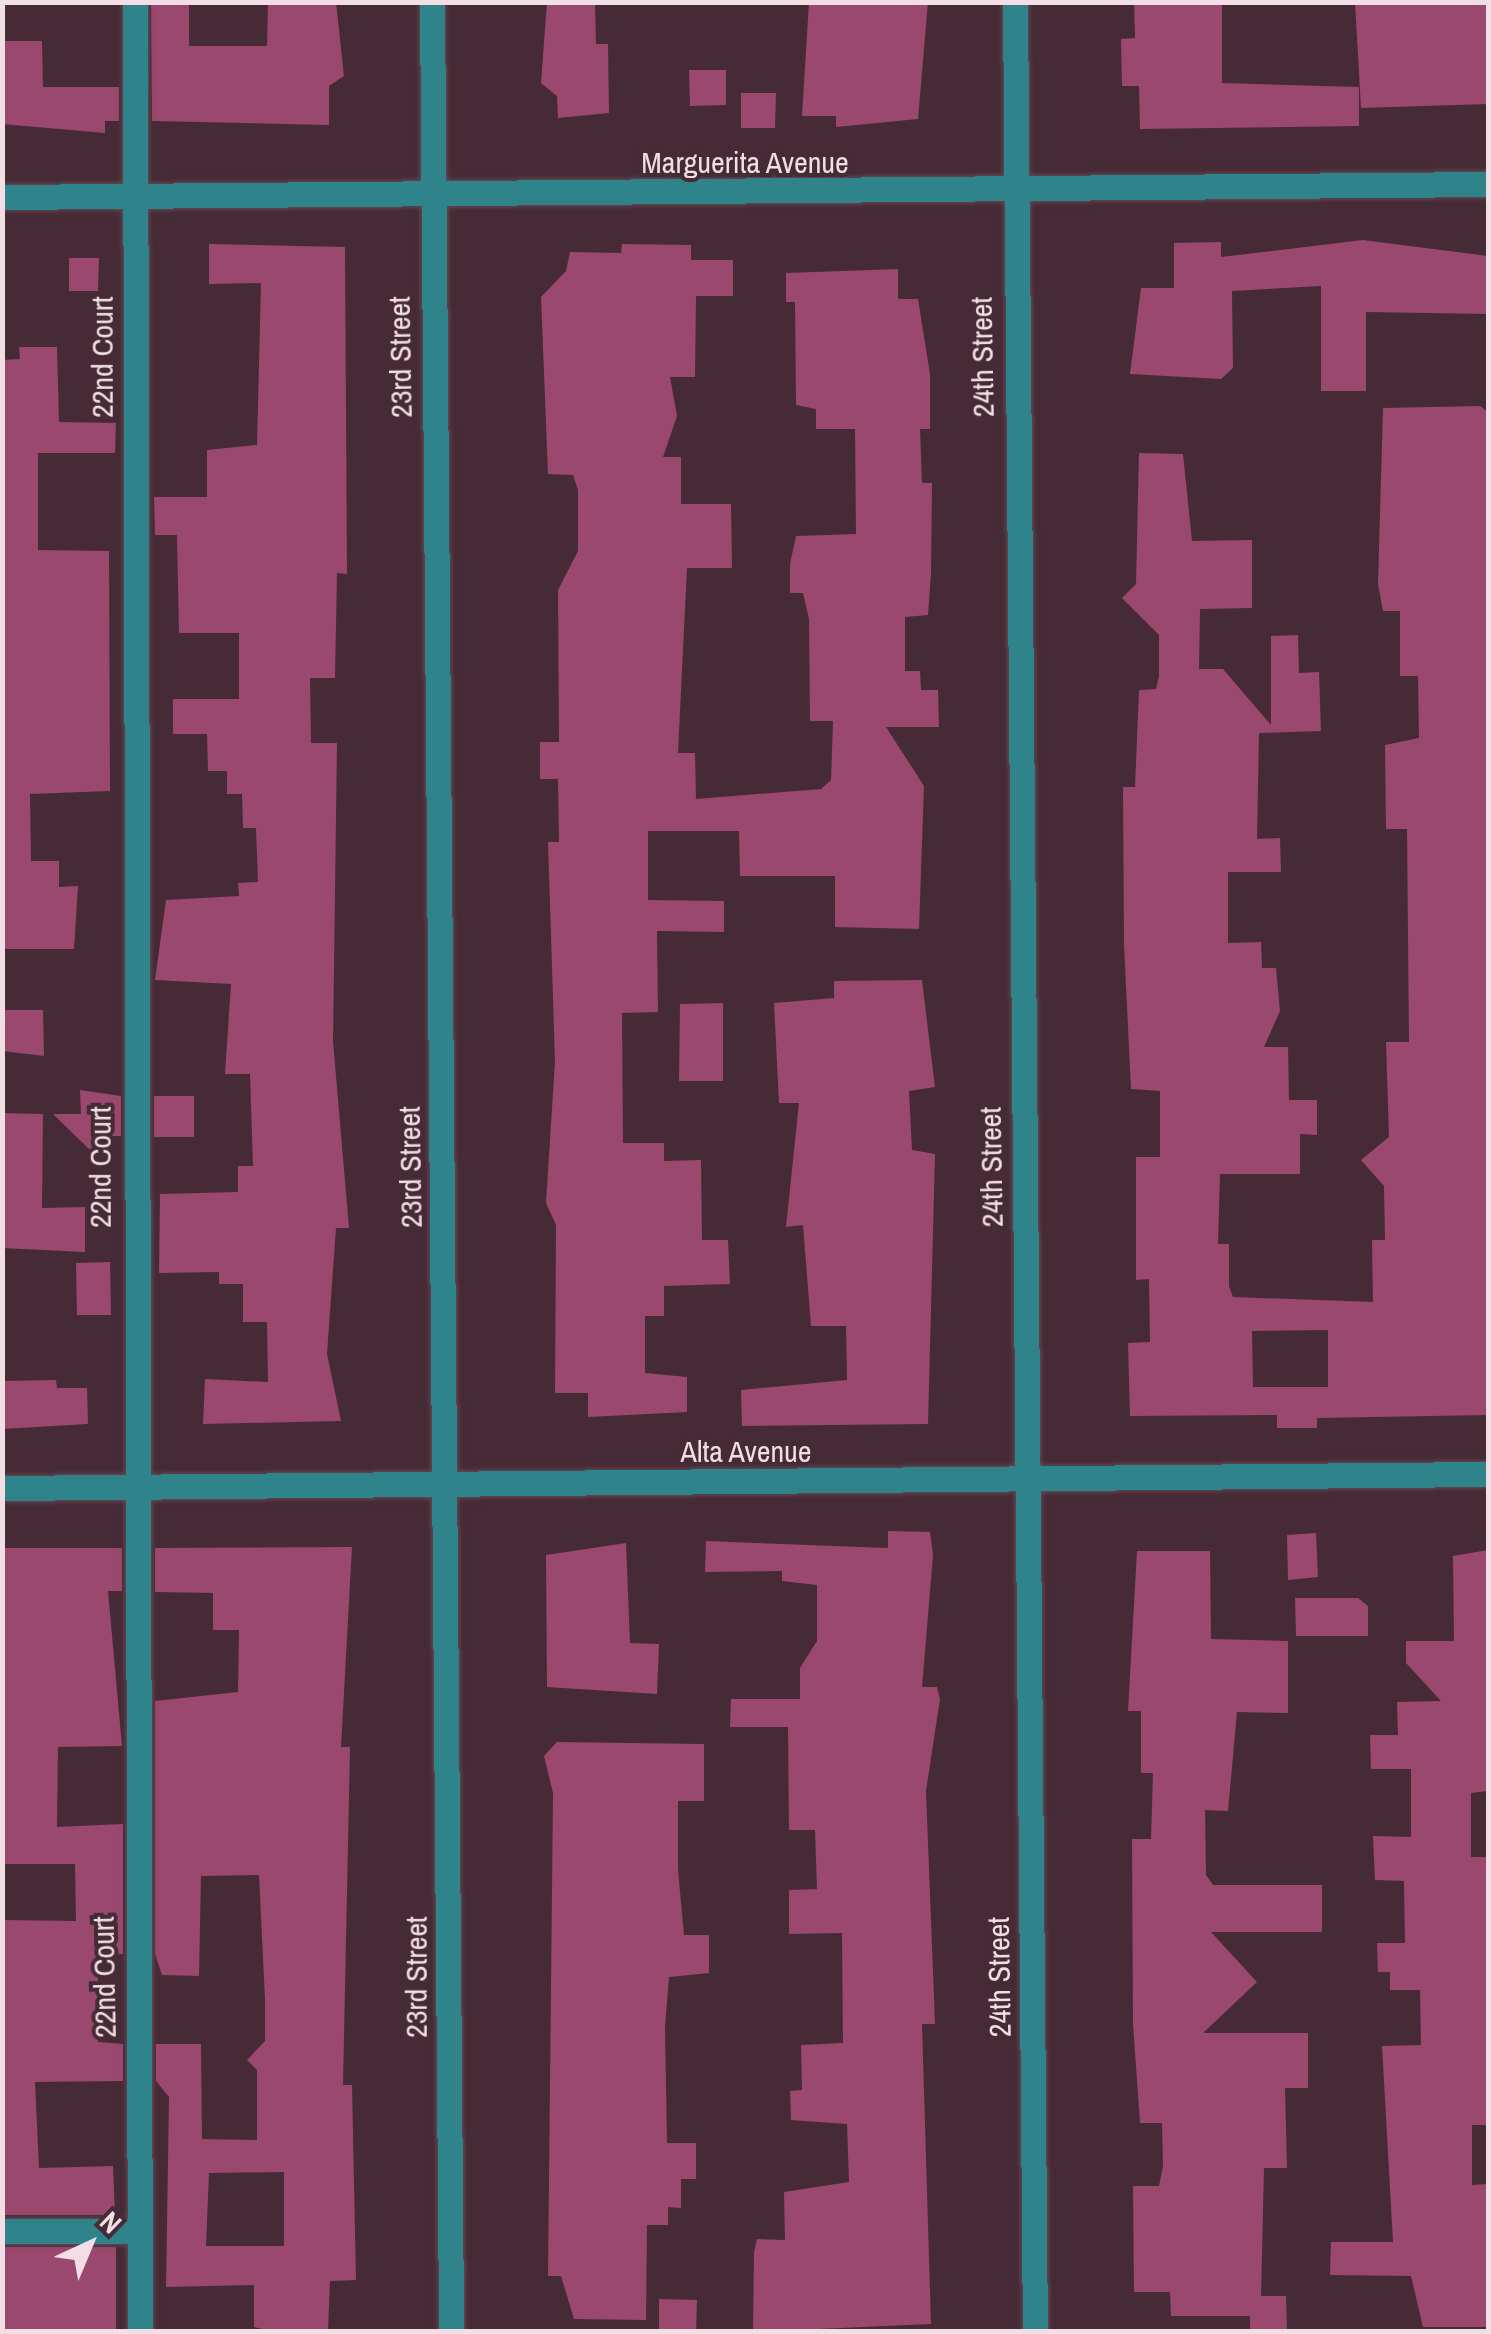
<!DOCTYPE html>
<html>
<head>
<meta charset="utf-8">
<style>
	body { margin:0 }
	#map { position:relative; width:1491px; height:2334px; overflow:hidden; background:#462b36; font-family:"Archivo Narrow",sans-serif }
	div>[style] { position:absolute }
	.building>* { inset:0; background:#9a486e }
	.roads { filter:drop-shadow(0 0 2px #614852) drop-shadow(0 0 2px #614852) }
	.minor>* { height:25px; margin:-12.5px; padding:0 12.5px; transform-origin:12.5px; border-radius:12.5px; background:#2f848c }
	span { translate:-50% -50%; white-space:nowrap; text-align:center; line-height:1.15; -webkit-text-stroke:8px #462b36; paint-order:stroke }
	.street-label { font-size:30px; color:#f1dfe5 }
	.frame { position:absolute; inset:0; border:5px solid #f1dfe5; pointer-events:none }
	.north { position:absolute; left:40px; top:2194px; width:100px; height:100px; -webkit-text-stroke:8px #462b36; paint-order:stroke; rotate:44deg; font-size:28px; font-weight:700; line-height:40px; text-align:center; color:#f1dfe5 }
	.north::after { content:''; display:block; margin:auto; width:35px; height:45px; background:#f1dfe5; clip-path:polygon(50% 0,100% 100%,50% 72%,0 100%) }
</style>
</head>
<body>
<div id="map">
	<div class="building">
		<i style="clip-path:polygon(151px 2px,189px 2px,189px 46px,267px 46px,268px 2px,336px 2px,344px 76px,329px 86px,329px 125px,152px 121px)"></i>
		<i style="clip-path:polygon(547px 2px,595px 2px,596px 44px,608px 44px,609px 113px,558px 118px,557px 96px,541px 83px)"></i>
		<i style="clip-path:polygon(809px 2px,928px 2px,918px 119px,836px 127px,836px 116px,802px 116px)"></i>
		<i style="clip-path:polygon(1134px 2px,1222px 2px,1222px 83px,1359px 87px,1359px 126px,1140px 129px,1139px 86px,1122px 86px,1121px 39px,1135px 38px)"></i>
		<i style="clip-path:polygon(1355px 2px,1488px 2px,1488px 104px,1361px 108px)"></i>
		<i style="clip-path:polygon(2px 41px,42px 41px,43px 87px,119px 87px,119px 121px,105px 121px,105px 133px,2px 124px)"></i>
		<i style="clip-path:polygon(689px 70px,726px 70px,726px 105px,690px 106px)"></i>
		<i style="clip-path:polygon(741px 93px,776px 93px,775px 128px,741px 128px)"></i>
		<i style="clip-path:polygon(1363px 240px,1488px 256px,1488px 314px,1366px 312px,1366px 391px,1321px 391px,1321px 286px,1232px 291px,1233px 368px,1221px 379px,1130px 374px,1141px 288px,1174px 288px,1174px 243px,1221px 242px,1221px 257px)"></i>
		<i style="clip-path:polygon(209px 244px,345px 247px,347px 574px,337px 573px,335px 678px,310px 678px,311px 743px,337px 743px,333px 1041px,349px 1228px,336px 1228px,327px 1354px,341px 1421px,203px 1424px,205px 1379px,268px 1382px,267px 1322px,243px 1322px,243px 1284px,219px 1284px,219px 1272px,159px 1273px,160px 1194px,238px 1192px,238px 1166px,253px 1166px,250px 1074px,225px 1074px,231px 984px,155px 980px,166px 900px,239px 896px,238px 883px,258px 882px,256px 828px,243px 828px,242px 794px,227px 794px,227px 771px,208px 771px,207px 734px,173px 734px,173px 699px,239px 699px,239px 633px,179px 633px,177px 535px,155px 535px,154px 497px,207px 497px,207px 450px,257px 445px,261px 283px,209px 284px)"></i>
		<i style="clip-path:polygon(622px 244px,691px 245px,691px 260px,733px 260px,733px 296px,696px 296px,695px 377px,670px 377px,677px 416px,663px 457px,681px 457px,681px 504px,731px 504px,732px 568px,687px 568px,678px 753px,695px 753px,696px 799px,821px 789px,831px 780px,833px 721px,810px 721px,809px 619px,803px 593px,790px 593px,790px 564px,796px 536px,856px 534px,855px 429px,816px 429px,816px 409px,796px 405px,795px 302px,786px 302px,786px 273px,898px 269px,898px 299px,918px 299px,930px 374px,930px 429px,920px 429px,922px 483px,932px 483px,931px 574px,928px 615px,905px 617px,905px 671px,920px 671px,921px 690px,938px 690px,939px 727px,886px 727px,924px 786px,919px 929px,835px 927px,835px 876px,740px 876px,739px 831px,648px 831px,648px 900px,724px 901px,724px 932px,657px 931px,658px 1012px,622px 1013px,623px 1143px,664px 1143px,664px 1161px,701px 1160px,702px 1240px,728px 1240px,730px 1284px,664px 1286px,664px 1316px,645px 1316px,645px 1373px,687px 1377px,687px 1412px,588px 1417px,588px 1393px,555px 1393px,556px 1225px,546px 1203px,555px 1061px,548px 842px,559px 842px,558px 779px,540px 779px,540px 742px,559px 742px,558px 590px,578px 551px,578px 490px,573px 475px,548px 474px,541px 297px,566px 271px,570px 252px,621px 253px)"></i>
		<i style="clip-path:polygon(69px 258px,99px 258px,98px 291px,69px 291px)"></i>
		<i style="clip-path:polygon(19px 347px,57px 347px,59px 422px,116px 423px,115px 453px,38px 453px,38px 550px,109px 551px,110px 791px,30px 794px,31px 861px,59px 861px,59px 887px,78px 886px,74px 949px,2px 949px,2px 360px,20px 359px)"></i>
		<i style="clip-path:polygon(evenodd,1480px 406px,1488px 412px,1488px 1415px,1317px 1418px,1317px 1428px,1277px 1428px,1277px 1415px,1130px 1416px,1128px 1343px,1150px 1342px,1149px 1279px,1136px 1280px,1136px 1157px,1160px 1157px,1160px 1091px,1131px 1089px,1124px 944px,1123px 787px,1135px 787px,1139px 690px,1156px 689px,1159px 676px,1159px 635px,1122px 598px,1136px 584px,1139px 453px,1183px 454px,1192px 541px,1252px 540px,1252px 608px,1200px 609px,1199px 669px,1223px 669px,1271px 725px,1271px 636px,1298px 635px,1299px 673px,1319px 672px,1321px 731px,1259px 733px,1257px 839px,1280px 838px,1281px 872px,1228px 872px,1228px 943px,1261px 942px,1262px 968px,1276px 968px,1280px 1011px,1264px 1047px,1288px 1047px,1289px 1100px,1317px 1100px,1317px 1135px,1300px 1134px,1300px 1174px,1220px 1174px,1218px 1244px,1229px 1244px,1229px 1286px,1233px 1297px,1373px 1302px,1372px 1240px,1385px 1240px,1384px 1186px,1361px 1160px,1389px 1137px,1386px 1042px,1409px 1042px,1407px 829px,1386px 829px,1385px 745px,1419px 738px,1418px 676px,1400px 676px,1400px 611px,1383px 611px,1378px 584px,1383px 408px,1480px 406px,1328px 1330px,1328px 1387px,1253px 1387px,1252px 1331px,1328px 1330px)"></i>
		<i style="clip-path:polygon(922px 980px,935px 1087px,909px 1091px,912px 1150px,935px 1154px,928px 1424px,742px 1426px,741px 1390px,847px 1380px,846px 1326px,811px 1326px,803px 1225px,786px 1227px,799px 1103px,779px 1103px,774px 1003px,834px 998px,834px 981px)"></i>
		<i style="clip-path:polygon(723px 1003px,723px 1081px,679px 1081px,680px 1004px)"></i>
		<i style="clip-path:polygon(2px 1010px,43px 1010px,44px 1056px,2px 1051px)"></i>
		<i style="clip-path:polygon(80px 1090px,121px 1096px,121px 1136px,111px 1136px,111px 1149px,90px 1150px,53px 1114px,81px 1114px)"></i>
		<i style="clip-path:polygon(154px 1096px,194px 1096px,194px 1137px,154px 1137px)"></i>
		<i style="clip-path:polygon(2px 1113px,43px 1114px,42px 1208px,85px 1207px,85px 1252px,2px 1248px)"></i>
		<i style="clip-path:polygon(110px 1262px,111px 1315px,77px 1315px,76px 1263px)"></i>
		<i style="clip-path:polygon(56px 1380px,57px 1388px,87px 1388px,88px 1424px,2px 1429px,2px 1381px)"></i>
		<i style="clip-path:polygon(888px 1531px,930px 1532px,933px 1555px,922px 1687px,937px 1687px,940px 1699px,926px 1791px,935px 2024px,922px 2024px,931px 2324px,753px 2332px,754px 2252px,757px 2239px,785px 2240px,784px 2192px,849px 2182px,847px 2124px,791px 2120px,790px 2091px,802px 2090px,801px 2045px,843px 2043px,842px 1933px,789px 1934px,789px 1890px,817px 1889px,815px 1830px,789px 1830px,788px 1727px,730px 1727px,731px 1699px,800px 1699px,800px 1668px,817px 1641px,817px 1585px,782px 1581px,782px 1571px,705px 1572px,706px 1541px,888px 1548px)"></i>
		<i style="clip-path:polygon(1316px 1533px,1318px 1577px,1288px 1580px,1287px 1535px)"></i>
		<i style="clip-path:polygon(626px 1543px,630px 1643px,659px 1644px,657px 1694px,547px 1687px,546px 1555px)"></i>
		<i style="clip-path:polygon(evenodd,352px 1547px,341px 1747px,350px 1747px,343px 2085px,352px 2085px,356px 2280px,330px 2281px,328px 2330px,270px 2331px,254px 2327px,254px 2285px,166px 2287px,169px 2097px,156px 2081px,156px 2044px,201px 2044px,202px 2139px,257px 2140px,257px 2070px,247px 2060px,265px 2041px,265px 1999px,259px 1875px,201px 1876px,199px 1976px,162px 1975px,155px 1954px,155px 1701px,238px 1692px,239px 1630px,213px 1630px,213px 1593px,155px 1592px,155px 1548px,352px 1547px,284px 2172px,284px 2246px,206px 2246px,209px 2173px,284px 2172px)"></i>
		<i style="clip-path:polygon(2px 1548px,122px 1548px,122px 1591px,108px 1591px,122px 1746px,58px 1747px,57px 1827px,123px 1824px,123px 1954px,98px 1954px,98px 2042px,123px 2044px,123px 2081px,35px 2082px,39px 2168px,113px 2166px,115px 2215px,2px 2215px,2px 1920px,76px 1921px,75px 1864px,2px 1864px)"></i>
		<i style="clip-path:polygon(1488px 1550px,1488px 1791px,1471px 1793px,1471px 1857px,1488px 1857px,1488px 2125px,1472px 2125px,1472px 2185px,1488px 2184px,1488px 2327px,1423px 2327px,1411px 2276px,1330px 2275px,1331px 2242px,1393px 2242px,1382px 2046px,1421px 2045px,1420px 1990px,1390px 1990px,1390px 1972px,1378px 1972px,1377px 1943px,1405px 1943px,1404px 1881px,1375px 1880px,1373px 1836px,1411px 1837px,1411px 1769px,1371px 1769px,1370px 1735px,1398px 1735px,1397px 1702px,1441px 1701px,1406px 1663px,1406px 1641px,1454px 1641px,1453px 1556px)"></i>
		<i style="clip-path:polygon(1137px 1551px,1210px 1551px,1211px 1639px,1288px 1641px,1288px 1713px,1237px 1712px,1228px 1811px,1205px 1810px,1206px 1875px,1213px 1885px,1322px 1885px,1322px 1932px,1211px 1932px,1257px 1982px,1203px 2033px,1308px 2033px,1308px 2088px,1285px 2088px,1287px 2168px,1264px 2168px,1261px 2296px,1286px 2296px,1287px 2332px,1250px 2332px,1250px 2316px,1171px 2316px,1170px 2292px,1134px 2292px,1133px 2186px,1159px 2186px,1163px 2166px,1162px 2123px,1140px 2123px,1133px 2024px,1132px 1839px,1151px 1839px,1153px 1773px,1141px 1773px,1141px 1711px,1128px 1711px)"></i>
		<i style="clip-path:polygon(1295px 1598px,1358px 1598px,1368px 1606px,1368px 1636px,1296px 1636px)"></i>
		<i style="clip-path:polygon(557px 1742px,704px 1744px,704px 1801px,678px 1801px,678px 1870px,684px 1935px,709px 1935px,709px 1973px,669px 1977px,665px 2026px,667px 2143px,696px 2143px,696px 2179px,681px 2179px,681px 2208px,668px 2207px,668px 2225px,647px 2225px,646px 2320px,574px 2319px,561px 2276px,548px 2276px,553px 1793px,544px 1756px)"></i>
		<i style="clip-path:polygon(2px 2247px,116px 2247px,116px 2332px,2px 2332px)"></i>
		<i style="clip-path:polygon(659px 2299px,697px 2300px,696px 2332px,659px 2332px)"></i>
	</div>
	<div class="roads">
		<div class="minor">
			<i style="left:135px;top:2px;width:2330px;rotate:89.88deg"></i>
			<i style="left:432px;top:2px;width:2330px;rotate:89.53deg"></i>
			<i style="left:1015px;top:2px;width:2330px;rotate:89.51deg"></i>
			<i style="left:2px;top:197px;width:1486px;rotate:-0.5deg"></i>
			<i style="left:2px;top:1488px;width:1486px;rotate:-0.54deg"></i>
			<i style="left:2px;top:2231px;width:137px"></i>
		</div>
	</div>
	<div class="street-label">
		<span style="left:745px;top:162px">Marguerita Avenue</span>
		<span style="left:102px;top:357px;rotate:-90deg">22nd Court</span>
		<span style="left:400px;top:357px;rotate:-91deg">23rd Street</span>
		<span style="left:982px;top:357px;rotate:-91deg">24th Street</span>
		<span style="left:100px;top:1167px;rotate:-90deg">22nd Court</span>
		<span style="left:410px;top:1167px;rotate:-91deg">23rd Street</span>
		<span style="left:991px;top:1167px;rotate:-91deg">24th Street</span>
		<span style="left:746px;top:1451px">Alta Avenue</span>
		<span style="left:104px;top:1977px;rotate:-91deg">22nd Court</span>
		<span style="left:416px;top:1977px;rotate:-90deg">23rd Street</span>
		<span style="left:999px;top:1977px;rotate:-91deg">24th Street</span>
	</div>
	<div class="frame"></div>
	<div class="north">N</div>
</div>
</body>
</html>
